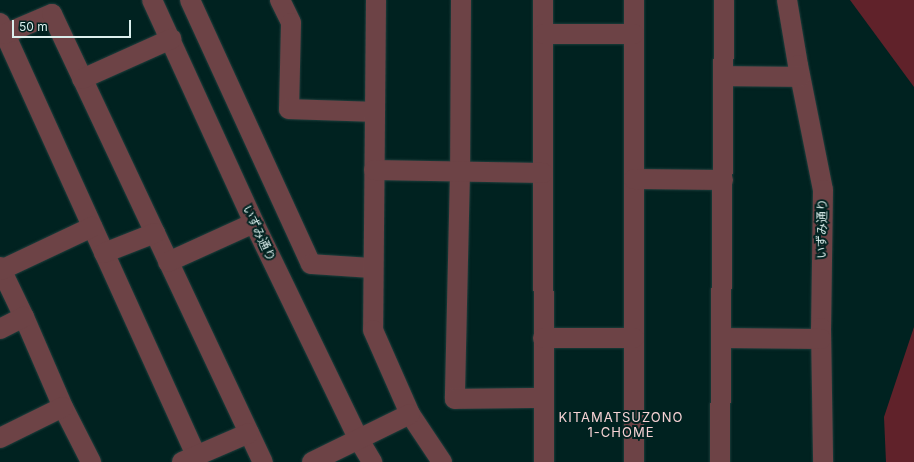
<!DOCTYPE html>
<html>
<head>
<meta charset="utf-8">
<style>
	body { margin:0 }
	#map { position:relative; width:914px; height:462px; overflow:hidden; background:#002220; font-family:Inter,"Noto Sans JP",sans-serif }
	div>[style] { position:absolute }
	.green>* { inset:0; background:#60222a }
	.roads { filter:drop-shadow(0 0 1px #1f3f3d) drop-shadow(0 0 1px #1f3f3d) }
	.minor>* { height:20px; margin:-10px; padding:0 10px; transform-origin:10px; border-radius:10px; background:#6d4346 }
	span { translate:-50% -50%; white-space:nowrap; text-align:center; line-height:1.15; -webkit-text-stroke:4px #002220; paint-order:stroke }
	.street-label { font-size:12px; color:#dbefed }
	.neighbourhood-label { font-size:13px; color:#f7d3d5; letter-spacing:1px }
	.scale { position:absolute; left:12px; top:20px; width:119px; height:18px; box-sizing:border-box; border:2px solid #dbefed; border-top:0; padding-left:5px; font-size:12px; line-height:14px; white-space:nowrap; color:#dbefed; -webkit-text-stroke:3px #002220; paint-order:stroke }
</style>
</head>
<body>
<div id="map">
	<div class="green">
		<i style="clip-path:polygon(850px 0,914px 0,914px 87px)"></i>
		<i style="clip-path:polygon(914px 327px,914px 462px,886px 462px,884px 417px)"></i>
	</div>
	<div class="roads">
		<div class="minor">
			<i style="left:152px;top:0;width:245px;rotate:65.4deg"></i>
			<i style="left:254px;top:223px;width:241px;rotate:64.2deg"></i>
			<i style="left:359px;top:440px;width:26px;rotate:59deg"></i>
			<i style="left:190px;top:0;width:290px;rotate:65.4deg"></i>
			<i style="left:311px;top:264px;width:62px;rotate:3.7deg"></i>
			<i style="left:280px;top:0;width:25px;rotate:64deg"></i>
			<i style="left:291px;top:23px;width:86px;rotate:91.3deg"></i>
			<i style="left:289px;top:109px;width:86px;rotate:2deg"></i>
			<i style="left:376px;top:0;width:330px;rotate:90.5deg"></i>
			<i style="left:373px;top:330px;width:92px;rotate:66.2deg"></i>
			<i style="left:410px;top:414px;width:58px;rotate:56.3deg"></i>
			<i style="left:461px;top:0;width:172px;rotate:90.3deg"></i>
			<i style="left:460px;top:172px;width:227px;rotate:91.3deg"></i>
			<i style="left:455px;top:399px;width:88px;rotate:-0.7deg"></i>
			<i style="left:543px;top:0;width:462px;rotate:89.9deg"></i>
			<i style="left:634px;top:0;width:462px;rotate:90deg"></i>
			<i style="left:787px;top:0;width:66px;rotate:80.4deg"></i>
			<i style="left:798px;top:65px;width:127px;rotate:78.7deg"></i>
			<i style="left:823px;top:190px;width:138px;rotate:90.8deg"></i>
			<i style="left:821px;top:328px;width:134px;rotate:89.1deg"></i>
			<i style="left:0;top:23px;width:475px;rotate:65.6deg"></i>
			<i style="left:5px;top:34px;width:51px;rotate:-23.1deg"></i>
			<i style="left:52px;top:14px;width:495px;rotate:64.8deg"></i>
			<i style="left:543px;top:34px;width:91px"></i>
			<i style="left:723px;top:76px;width:77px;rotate:0.7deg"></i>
			<i style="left:82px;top:79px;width:98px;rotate:-24.2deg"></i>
			<i style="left:374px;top:170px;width:169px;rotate:1deg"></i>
			<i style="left:634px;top:179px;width:89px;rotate:0.6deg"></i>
			<i style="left:104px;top:253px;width:55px;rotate:-21.4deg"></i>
			<i style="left:168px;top:262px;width:94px;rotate:-24.4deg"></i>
			<i style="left:0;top:267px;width:55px;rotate:64.4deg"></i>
			<i style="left:24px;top:317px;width:98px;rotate:66.6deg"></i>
			<i style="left:63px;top:407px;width:62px;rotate:63deg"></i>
			<i style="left:1px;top:270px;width:101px;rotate:-25.3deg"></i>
			<i style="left:0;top:329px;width:27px;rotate:-27deg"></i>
			<i style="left:543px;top:338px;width:91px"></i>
			<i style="left:722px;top:338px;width:99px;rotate:0.6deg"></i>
			<i style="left:0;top:438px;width:70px;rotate:-26.2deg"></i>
			<i style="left:182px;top:462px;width:73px;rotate:-23.4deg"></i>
			<i style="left:312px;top:462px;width:109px;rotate:-26.1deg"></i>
			<i style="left:720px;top:462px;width:462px;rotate:-89.5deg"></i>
		</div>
	</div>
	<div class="street-label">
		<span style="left:822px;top:229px;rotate:-89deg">いずみ通り</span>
		<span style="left:259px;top:233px;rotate:65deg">いずみ通り</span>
	</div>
	<div class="neighbourhood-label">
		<span style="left:621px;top:425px">KITAMATSUZONO<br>1-CHOME</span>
	</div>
	<div class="scale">50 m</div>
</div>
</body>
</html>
